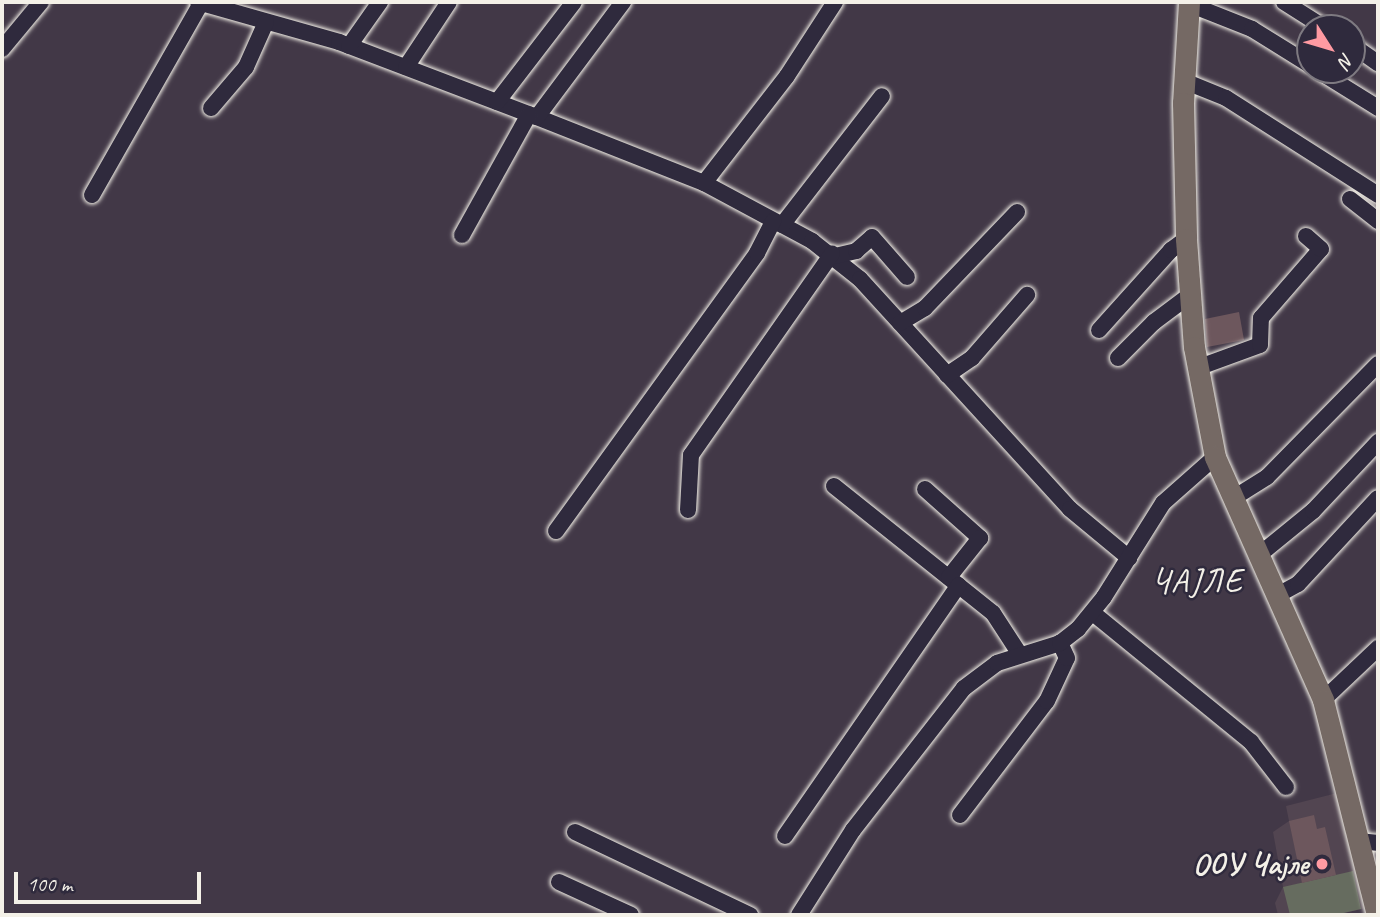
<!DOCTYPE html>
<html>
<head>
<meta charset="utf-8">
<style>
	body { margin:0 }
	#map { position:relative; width:1380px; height:917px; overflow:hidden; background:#423847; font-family:Caveat,sans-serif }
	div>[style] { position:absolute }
	.built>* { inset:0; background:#524551 }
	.green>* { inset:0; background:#666c5f }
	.building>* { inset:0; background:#6d575d }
	.roads { filter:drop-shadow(0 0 2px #f4f1e8) drop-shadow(0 0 2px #f4f1e8) }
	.minor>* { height:16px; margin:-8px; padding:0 8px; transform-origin:8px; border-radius:8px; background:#2f2a3d }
	.major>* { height:21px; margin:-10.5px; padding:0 10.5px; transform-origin:10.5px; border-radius:10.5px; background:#756964 }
	.dots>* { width:19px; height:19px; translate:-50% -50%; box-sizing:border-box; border:4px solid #2f2a3d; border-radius:50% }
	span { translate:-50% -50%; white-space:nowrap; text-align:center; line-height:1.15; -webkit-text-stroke:5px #2f2a3d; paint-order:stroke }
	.poi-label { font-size:30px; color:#f4f1e8; font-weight:700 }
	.right { translate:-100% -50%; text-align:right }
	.quarter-label { font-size:33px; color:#f4f1e8; letter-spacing:2px }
	.frame { position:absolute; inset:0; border:4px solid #f4f1e8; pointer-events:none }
	.north { position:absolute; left:1296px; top:14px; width:70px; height:70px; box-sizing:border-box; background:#2f2a3d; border:2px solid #7e7a81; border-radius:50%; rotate:127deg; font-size:19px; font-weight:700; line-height:28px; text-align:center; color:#f4f1e8 }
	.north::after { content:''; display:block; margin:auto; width:24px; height:32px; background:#ff9aa2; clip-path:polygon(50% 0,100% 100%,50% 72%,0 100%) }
	.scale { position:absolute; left:14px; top:872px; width:187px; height:32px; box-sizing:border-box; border:4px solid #f4f1e8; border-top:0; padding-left:9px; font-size:21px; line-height:24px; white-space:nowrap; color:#f4f1e8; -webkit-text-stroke:5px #2f2a3d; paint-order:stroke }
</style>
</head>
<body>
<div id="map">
	<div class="built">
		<i style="clip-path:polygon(1345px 791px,1375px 906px,1335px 915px,1278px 915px,1275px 903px,1283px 887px,1273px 832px,1289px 821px,1286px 806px)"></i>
	</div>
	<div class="green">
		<i style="clip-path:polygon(1353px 871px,1361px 909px,1335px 915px,1290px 915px,1283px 887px)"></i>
	</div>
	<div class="building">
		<i style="clip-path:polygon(1239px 312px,1244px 340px,1207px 347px,1205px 319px)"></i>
		<i style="clip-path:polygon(1314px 815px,1317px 829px,1325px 827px,1336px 875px,1302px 883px,1289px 821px)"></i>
	</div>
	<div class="roads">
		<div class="minor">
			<i style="left:198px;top:2px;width:147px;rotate:15.8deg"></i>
			<i style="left:339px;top:42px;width:209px;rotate:20.8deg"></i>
			<i style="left:534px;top:116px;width:183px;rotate:21.5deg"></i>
			<i style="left:704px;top:183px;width:123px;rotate:28.2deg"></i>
			<i style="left:812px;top:241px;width:61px;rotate:38.4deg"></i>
			<i style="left:860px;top:279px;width:311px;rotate:47.6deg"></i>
			<i style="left:1070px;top:509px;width:77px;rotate:39.7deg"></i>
			<i style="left:1284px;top:2px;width:49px;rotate:32.4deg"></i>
			<i style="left:1189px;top:4px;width:68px;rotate:21.6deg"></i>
			<i style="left:1252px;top:29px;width:68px;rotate:31.8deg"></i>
			<i style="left:1352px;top:45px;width:32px;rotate:35deg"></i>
			<i style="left:349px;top:46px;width:54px;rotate:-54.8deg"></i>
			<i style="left:2px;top:49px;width:61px;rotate:-50.3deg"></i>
			<i style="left:406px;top:67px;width:78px;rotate:-56.5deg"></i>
			<i style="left:1317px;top:70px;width:72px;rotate:31.9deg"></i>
			<i style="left:1184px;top:81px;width:45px;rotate:22deg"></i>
			<i style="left:1226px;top:98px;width:180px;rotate:32.5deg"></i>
			<i style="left:497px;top:102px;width:126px;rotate:-52.4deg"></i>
			<i style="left:211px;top:108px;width:54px;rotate:-49.5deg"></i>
			<i style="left:246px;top:67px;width:49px;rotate:-66deg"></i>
			<i style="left:537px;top:117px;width:144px;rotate:-53.2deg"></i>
			<i style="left:704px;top:183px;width:135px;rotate:-52.2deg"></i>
			<i style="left:787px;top:76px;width:88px;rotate:-57deg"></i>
			<i style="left:92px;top:195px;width:221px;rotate:-60.4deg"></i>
			<i style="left:1350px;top:199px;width:36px;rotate:38deg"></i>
			<i style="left:782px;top:225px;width:163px;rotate:-52.2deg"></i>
			<i style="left:462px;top:235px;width:138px;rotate:-61deg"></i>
			<i style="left:835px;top:256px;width:22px;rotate:-13deg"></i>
			<i style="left:856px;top:251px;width:21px;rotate:-41deg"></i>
			<i style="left:872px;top:237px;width:53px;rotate:48.8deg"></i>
			<i style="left:900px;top:323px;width:29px;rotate:-31deg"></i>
			<i style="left:925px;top:308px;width:133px;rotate:-46.2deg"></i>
			<i style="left:1099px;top:330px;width:108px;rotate:-48deg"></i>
			<i style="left:1171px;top:250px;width:19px;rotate:-36deg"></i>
			<i style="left:1118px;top:358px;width:51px;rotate:-45deg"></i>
			<i style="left:1154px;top:322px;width:45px;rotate:-36.9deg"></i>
			<i style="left:1197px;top:368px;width:67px;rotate:-20.1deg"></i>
			<i style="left:1260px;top:345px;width:27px;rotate:-88deg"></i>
			<i style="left:1261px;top:318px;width:91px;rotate:-49deg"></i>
			<i style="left:1321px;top:249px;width:20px;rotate:-139deg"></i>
			<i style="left:947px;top:375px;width:30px;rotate:-34deg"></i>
			<i style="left:972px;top:358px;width:84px;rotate:-48.9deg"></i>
			<i style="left:834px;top:486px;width:203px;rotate:38.6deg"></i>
			<i style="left:993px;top:613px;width:48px;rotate:57deg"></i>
			<i style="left:925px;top:489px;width:74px;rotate:41.7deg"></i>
			<i style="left:980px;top:538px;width:50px;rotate:128.5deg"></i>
			<i style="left:1232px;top:499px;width:41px;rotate:-32.2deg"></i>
			<i style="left:1267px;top:477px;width:158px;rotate:-45.5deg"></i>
			<i style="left:688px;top:510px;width:55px;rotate:-86.9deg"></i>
			<i style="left:691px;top:455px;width:246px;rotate:-55deg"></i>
			<i style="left:556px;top:531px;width:343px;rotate:-54.1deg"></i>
			<i style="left:757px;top:253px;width:36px;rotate:-63deg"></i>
			<i style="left:1259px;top:555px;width:70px;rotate:-39.2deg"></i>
			<i style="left:1313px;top:511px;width:95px;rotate:-46.7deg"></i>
			<i style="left:1276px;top:596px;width:25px;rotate:-29deg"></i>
			<i style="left:1298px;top:584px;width:117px;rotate:-47.1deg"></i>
			<i style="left:1093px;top:613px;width:204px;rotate:39.2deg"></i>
			<i style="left:1251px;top:742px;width:57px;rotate:52.1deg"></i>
			<i style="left:1323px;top:700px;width:76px;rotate:-43.4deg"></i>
			<i style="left:960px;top:815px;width:143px;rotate:-52.7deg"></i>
			<i style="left:1047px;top:701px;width:47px;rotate:-65.1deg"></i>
			<i style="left:1067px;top:658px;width:17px;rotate:-115deg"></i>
			<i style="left:575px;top:832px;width:194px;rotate:25.4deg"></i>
			<i style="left:785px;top:836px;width:305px;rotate:-55.3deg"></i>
			<i style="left:1359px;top:841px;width:19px;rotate:6deg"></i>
			<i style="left:559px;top:882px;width:79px;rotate:24.6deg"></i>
			<i style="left:799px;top:915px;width:101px;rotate:-57.6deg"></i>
			<i style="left:853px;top:830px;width:180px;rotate:-52deg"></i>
			<i style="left:964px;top:688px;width:41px;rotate:-37.1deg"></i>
			<i style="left:997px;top:663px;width:66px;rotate:-17.6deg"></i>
			<i style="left:1060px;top:643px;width:23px;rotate:-38deg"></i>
			<i style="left:1078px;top:629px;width:41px;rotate:-50.9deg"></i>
			<i style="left:1104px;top:597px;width:111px;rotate:-57.9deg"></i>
			<i style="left:1163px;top:503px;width:69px;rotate:-41.5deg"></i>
		</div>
		<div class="major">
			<i style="left:1189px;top:2px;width:101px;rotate:93.4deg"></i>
			<i style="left:1183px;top:103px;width:136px;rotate:88.7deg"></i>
			<i style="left:1186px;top:239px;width:108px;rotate:85.8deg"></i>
			<i style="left:1194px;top:347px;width:112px;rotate:79.2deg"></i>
			<i style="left:1215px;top:457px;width:266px;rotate:66deg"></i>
			<i style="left:1323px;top:700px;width:222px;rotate:75.9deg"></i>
		</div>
	</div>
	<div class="dots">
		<i style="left:1322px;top:864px;background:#ff9aa2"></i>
	</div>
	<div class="poi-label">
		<span class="right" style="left:1308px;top:864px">ООУ Чајле</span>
	</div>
	<div class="quarter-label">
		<span style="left:1198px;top:582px">ЧАЈЛЕ</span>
	</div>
	<div class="frame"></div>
	<div class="north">N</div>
	<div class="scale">100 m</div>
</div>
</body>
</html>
